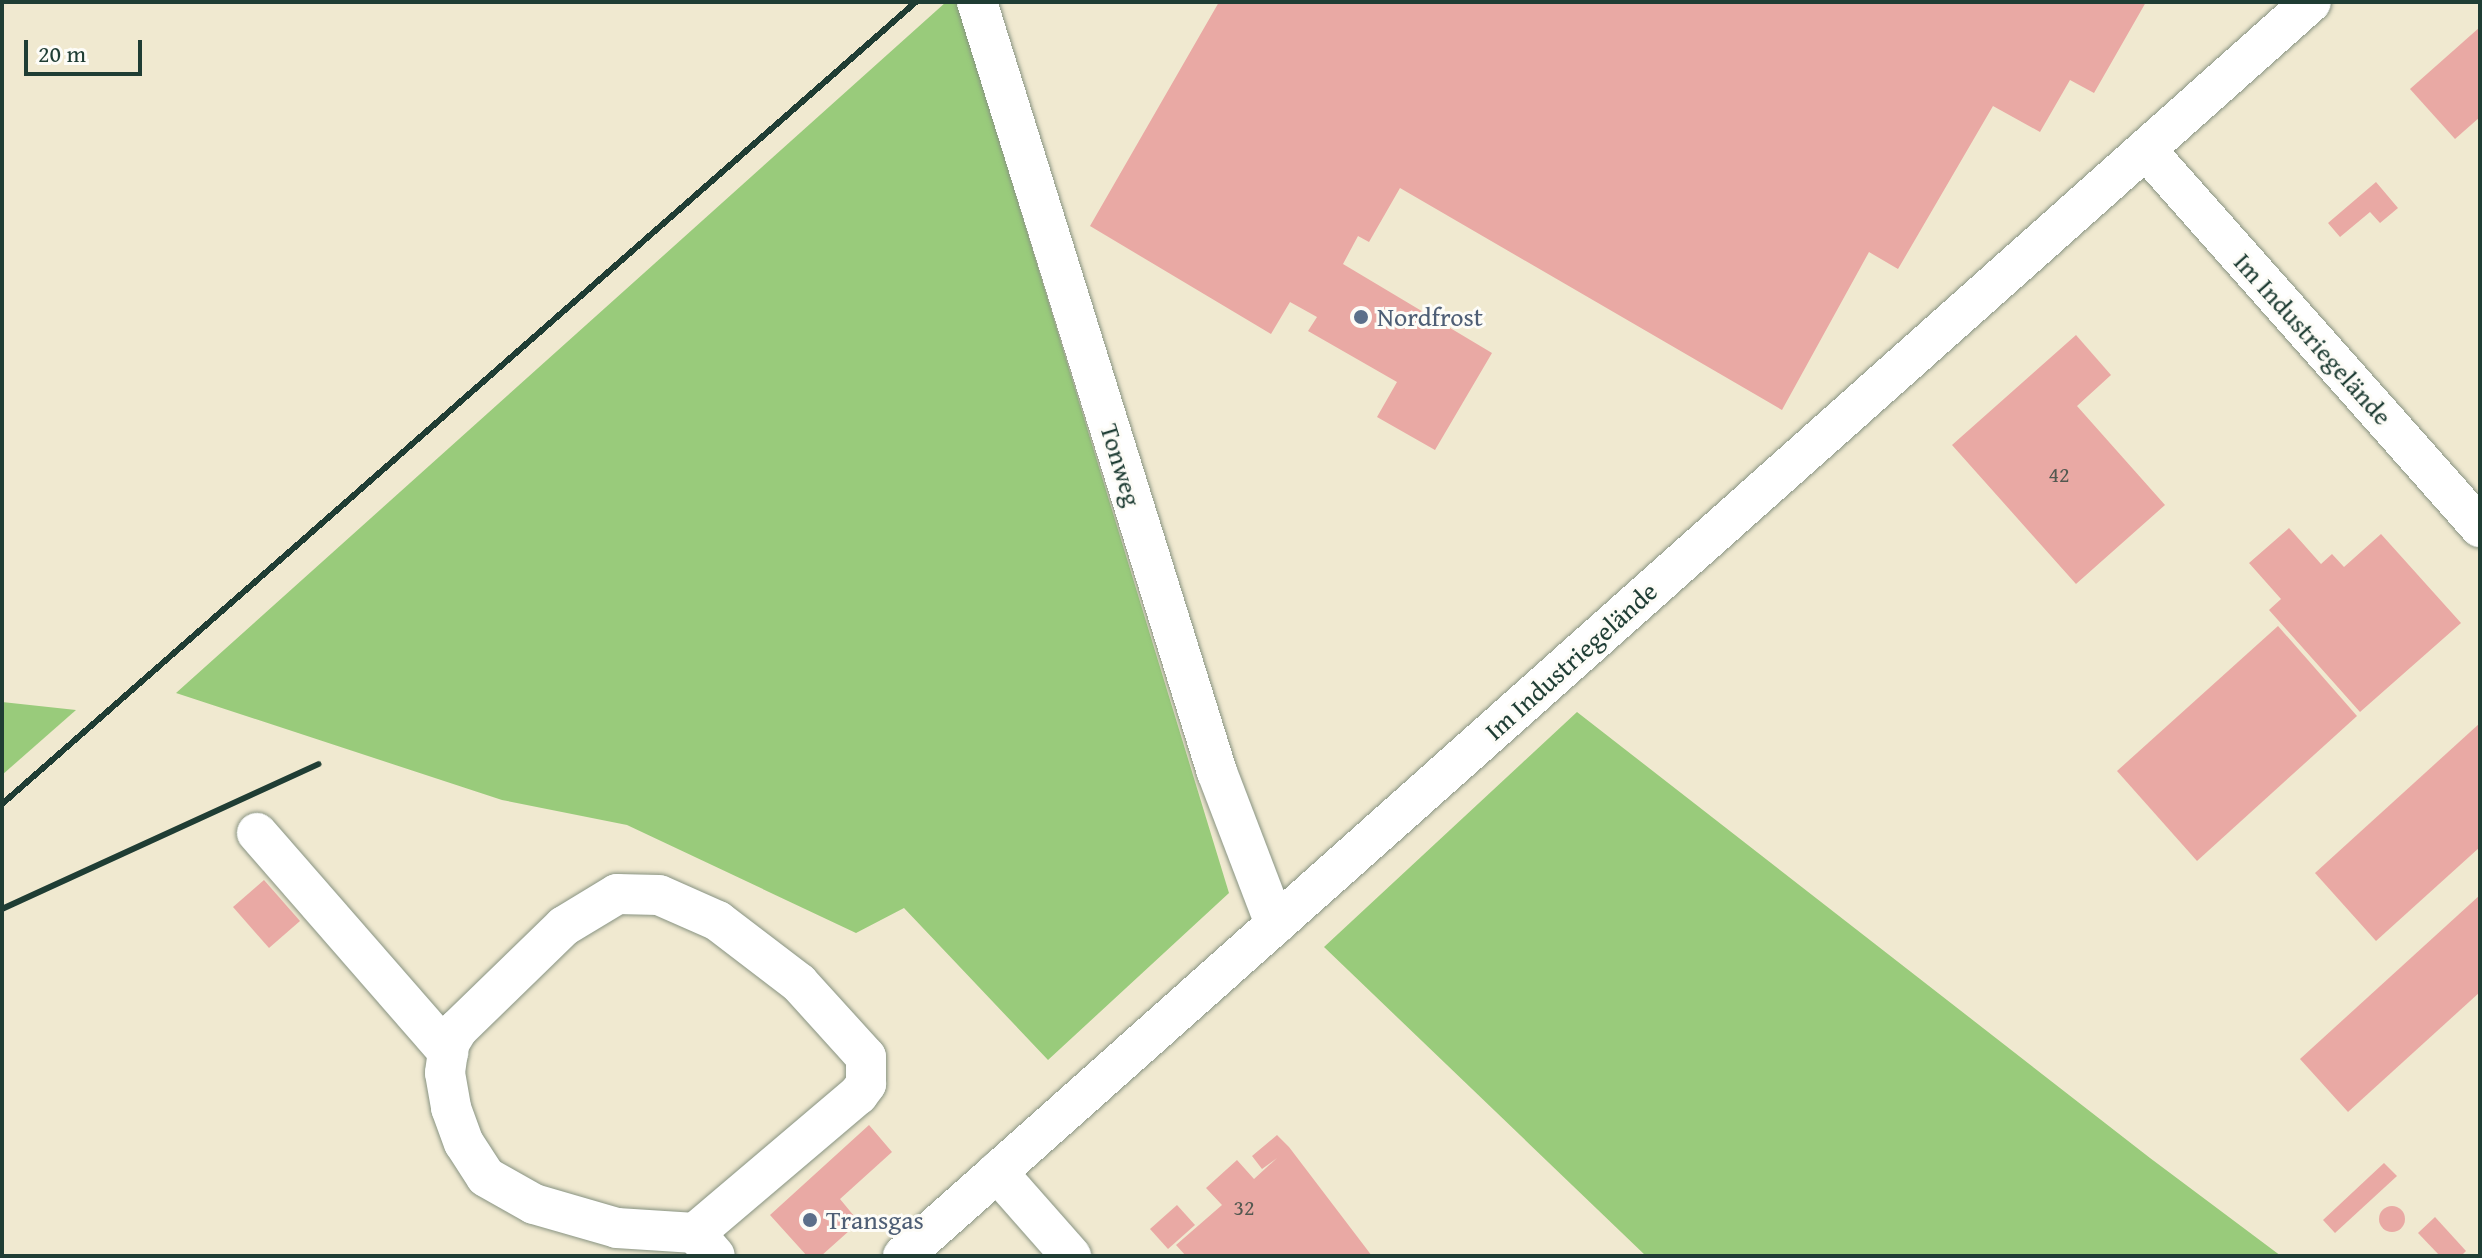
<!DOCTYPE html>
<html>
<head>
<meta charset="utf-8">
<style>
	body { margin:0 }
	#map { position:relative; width:2482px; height:1258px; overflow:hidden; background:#f0e9d0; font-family:"Gentium Book Plus",serif }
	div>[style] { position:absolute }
	.green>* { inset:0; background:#99cb7b }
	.building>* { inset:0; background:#e9a9a4 }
	.round { border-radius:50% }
	.roads { filter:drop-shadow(0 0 2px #889382) drop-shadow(0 0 2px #889382) }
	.minor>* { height:40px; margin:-20px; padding:0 20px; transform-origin:20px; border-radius:20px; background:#fff }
	.rail>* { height:6px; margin:-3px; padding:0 3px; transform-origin:3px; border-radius:3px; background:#1f3d34 }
	.dots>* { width:22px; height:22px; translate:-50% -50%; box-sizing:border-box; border:4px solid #fdfcf7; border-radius:50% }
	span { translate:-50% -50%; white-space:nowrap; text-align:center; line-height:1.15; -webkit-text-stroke:6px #fdfcf7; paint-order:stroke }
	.number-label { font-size:22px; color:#525850 }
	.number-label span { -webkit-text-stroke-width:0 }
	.service-label { font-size:26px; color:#4e5e75 }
	.left { translate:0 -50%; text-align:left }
	.street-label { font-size:26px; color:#1f3d34 }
	.frame { position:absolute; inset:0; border:4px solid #1f3d34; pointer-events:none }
	.scale { position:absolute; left:24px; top:40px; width:118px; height:36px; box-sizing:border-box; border:4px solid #1f3d34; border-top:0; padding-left:10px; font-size:24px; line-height:28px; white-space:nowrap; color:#1f3d34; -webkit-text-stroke:6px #fdfcf7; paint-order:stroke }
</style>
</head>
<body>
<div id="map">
	<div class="green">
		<i style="clip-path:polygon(946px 2px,957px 2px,1229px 893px,1048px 1060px,904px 908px,856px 933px,627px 825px,502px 800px,176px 693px)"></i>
		<i style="clip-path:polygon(2px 702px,76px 710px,2px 775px)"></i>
		<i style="clip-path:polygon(1577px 712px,2150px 1158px,2281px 1256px,1646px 1256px,1324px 947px)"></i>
	</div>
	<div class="building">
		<i style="clip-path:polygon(1219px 2px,2146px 2px,2094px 93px,2070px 80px,2040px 132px,1993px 106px,1898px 269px,1869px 252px,1782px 410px,1400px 188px,1369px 242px,1358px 236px,1343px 264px,1492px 353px,1435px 450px,1377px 417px,1397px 382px,1308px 331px,1317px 317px,1290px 302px,1271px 334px,1090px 226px)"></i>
		<i style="clip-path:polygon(2480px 27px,2480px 117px,2455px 139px,2410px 89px)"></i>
		<i style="clip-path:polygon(2376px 182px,2398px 208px,2380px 223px,2370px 212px,2340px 237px,2328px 223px)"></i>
		<i style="clip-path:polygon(2076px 335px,2111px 375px,2077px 406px,2165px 505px,2076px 584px,1952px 445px)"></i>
		<i style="clip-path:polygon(2289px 528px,2321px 564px,2332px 554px,2344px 567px,2381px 534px,2461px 623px,2360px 712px,2269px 610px,2281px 599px,2249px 563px)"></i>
		<i style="clip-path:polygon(2278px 626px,2357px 716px,2197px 861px,2117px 771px)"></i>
		<i style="clip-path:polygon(2480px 723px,2480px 847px,2376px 941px,2315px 873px)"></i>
		<i style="clip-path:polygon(264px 880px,300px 921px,269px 948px,233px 907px)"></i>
		<i style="clip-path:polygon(2480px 895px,2480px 992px,2348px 1112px,2300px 1059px)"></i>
		<i style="clip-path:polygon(869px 1125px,892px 1152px,840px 1199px,859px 1222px,821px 1256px,807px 1256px,770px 1215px)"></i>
		<i style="clip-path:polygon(1277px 1135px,1289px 1147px,1372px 1256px,1186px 1256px,1176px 1245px,1222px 1205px,1206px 1188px,1237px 1160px,1254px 1179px,1277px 1158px,1262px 1169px,1252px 1156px)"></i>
		<i style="clip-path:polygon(2384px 1163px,2397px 1176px,2335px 1233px,2323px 1220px)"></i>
		<i style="clip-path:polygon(1177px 1205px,1195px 1225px,1168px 1249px,1150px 1229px)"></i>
		<i class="round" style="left:2379px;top:1206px;width:26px;height:26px"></i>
		<i style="clip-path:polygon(2435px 1217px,2466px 1251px,2461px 1256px,2440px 1256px,2418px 1233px)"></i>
	</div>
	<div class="roads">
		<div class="minor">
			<i style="left:977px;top:2px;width:807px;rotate:72.69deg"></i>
			<i style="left:1217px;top:772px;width:163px;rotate:69.1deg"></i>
			<i style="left:2146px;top:150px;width:504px;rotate:48.46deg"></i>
			<i style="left:257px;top:833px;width:291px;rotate:48.9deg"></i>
			<i style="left:997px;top:1172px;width:112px;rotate:48.6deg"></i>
			<i style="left:695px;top:1233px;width:214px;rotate:-40.3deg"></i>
			<i style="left:858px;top:1095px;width:14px;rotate:-54deg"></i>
			<i style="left:866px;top:1084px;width:27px;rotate:-90deg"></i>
			<i style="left:866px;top:1057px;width:100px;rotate:-132.2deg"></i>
			<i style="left:799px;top:983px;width:102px;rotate:-142.6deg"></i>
			<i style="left:718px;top:921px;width:64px;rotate:-156.2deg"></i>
			<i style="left:659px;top:895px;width:42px;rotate:-178.6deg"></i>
			<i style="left:617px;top:894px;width:62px;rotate:148.9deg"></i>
			<i style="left:564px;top:926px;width:148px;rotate:135.8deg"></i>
			<i style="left:458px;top:1029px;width:17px;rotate:121deg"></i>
			<i style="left:449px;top:1044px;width:29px;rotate:98deg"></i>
			<i style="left:445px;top:1073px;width:36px;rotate:80deg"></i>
			<i style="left:451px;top:1108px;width:37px;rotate:70deg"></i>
			<i style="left:464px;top:1143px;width:40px;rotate:57.1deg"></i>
			<i style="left:486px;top:1177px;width:55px;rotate:29.4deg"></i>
			<i style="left:534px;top:1204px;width:86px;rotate:16.1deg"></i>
			<i style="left:617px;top:1228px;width:78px;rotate:3.7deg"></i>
			<i style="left:695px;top:1233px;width:30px;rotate:49deg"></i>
			<i style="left:903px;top:1256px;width:1885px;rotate:-41.69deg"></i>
		</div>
	</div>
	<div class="rail">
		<i style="left:2px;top:804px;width:1216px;rotate:-41.27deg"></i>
		<i style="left:2px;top:909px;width:348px;rotate:-24.6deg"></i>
	</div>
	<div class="dots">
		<i style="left:1361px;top:317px;background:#5c6f8a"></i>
		<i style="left:810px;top:1220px;background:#5c6f8a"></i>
	</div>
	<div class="number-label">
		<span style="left:2059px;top:475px">42</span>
		<span style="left:1244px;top:1208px">32</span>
	</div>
	<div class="service-label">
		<span class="left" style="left:1377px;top:317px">Nordfrost</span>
		<span class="left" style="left:826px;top:1220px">Transgas</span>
	</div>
	<div class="street-label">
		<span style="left:2313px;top:339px;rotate:48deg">Im Industriegelände</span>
		<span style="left:1121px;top:465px;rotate:73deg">Tonweg</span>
		<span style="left:1571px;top:661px;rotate:-42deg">Im Industriegelände</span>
	</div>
	<div class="frame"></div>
	<div class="scale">20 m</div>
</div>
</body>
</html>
